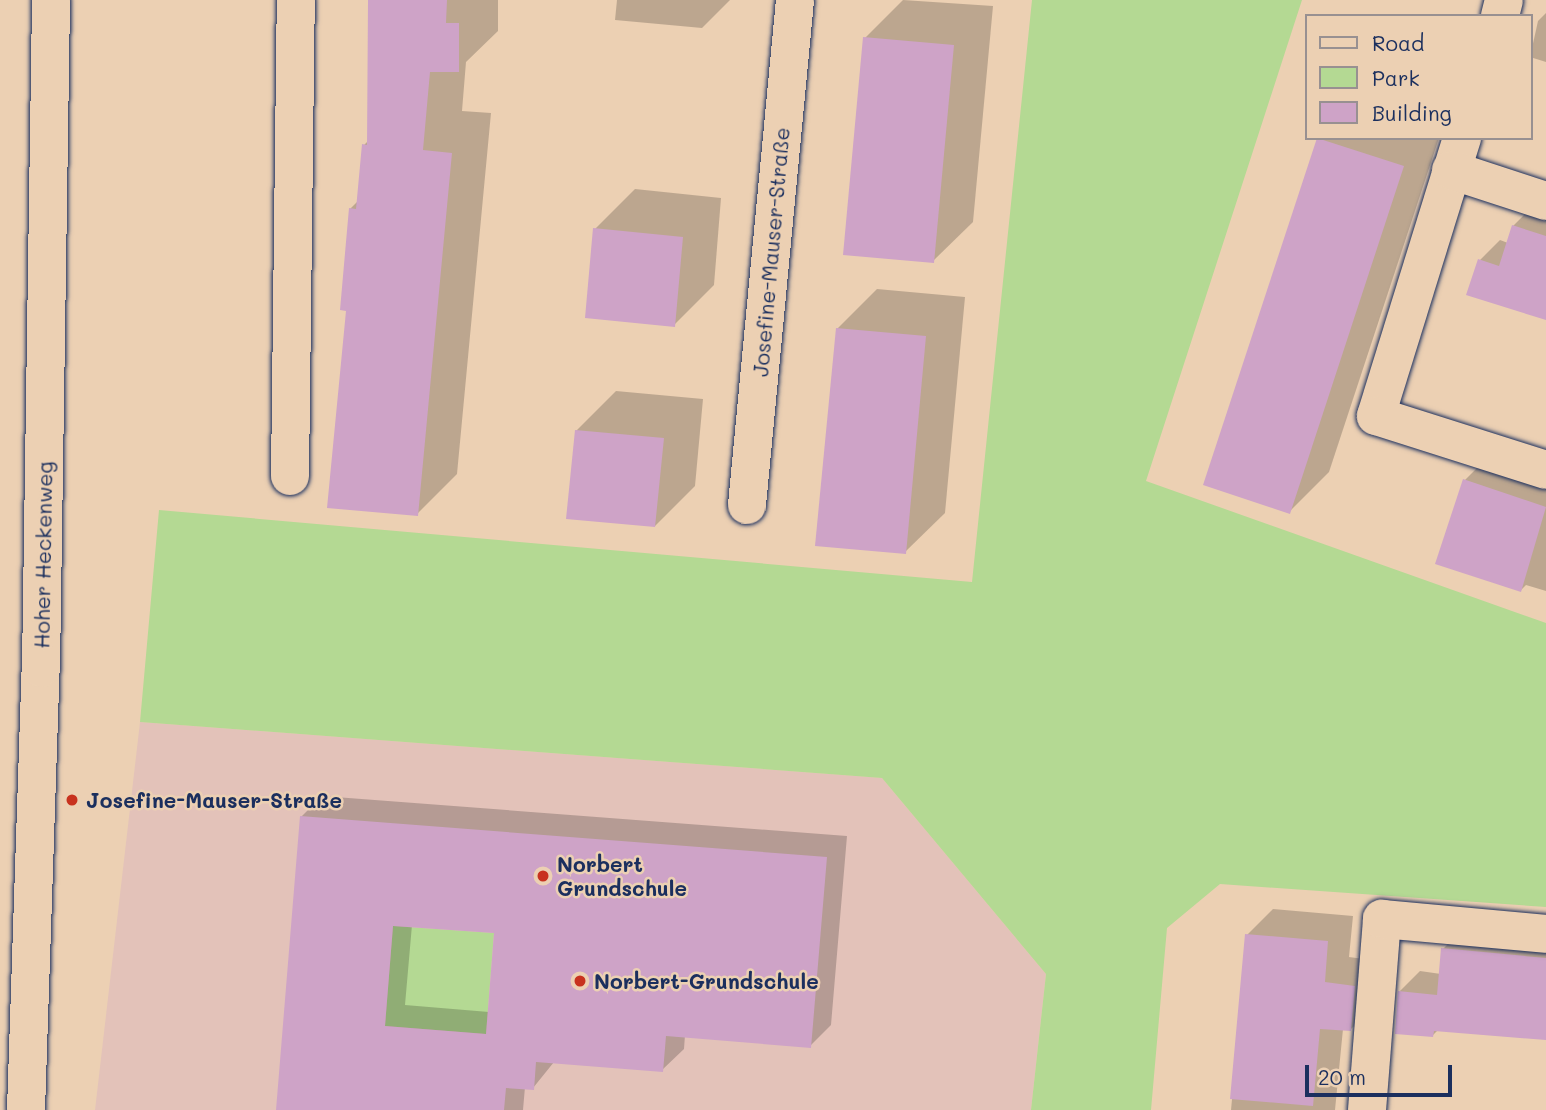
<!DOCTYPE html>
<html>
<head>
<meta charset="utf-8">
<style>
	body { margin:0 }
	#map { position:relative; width:1546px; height:1110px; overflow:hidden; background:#ecd0b3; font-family:Mali,sans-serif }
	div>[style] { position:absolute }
	.built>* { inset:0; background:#e3c2b9 }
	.green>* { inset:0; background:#b4d993 }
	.shadow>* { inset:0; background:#0003 }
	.building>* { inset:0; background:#cea3c7 }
	.roads { filter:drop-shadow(0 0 2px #1b2f5e) drop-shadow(0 0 2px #1b2f5e) }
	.minor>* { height:38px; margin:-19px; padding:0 19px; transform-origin:19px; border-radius:19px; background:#ecd0b3 }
	.tertiary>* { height:38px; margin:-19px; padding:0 19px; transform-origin:19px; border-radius:19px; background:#ecd0b3 }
	.dots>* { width:19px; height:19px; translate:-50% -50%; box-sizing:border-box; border:4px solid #ecd0b3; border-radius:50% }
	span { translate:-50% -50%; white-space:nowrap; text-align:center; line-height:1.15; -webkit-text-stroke:5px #ecd0b3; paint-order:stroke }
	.street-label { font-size:21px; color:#1b2f5e }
	.poi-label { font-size:21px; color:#1b2f5e; font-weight:700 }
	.left { translate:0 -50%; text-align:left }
	.legend { position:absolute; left:1305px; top:14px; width:228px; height:126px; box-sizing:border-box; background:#ecd0b3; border:2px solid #989091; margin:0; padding:9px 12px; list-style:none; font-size:21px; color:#1b2f5e }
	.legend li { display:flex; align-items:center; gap:14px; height:35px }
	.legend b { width:35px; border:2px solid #989091 }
	.scale { position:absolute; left:1305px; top:1065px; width:147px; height:32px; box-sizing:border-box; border:4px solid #1b2f5e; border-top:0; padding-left:9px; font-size:21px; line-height:24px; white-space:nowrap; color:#1b2f5e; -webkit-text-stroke:5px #ecd0b3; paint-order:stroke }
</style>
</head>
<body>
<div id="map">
	<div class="built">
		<i style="clip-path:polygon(140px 722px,882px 778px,1046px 974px,1031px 1110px,95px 1110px)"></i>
	</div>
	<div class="green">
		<i style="clip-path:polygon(1032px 0,1302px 0,1146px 481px,1546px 623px,1546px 907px,1220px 884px,1167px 928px,1151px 1110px,1031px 1110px,1046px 974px,882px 778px,140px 722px,159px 510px,972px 582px)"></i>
		<i style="clip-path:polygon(393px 926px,494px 933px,486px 1034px,385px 1026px)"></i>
	</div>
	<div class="shadow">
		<i style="clip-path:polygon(371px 0,498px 0,498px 31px,466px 62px,462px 111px,491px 113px,457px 474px,417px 514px,348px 310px,350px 209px,358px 201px,364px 145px,369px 140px)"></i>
		<i style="clip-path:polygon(617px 0,730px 0,702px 28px,615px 20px)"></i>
		<i style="clip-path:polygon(903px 0,993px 6px,973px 222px,933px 261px,865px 38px)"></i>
		<i style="clip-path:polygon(1546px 13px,1546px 62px,1530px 57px,1538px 21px)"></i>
		<i style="clip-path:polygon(1439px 138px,1329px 472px,1289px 512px,1319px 139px)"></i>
		<i style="clip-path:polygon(635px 189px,721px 198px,714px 285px,674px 325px,595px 229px)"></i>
		<i style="clip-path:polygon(1533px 206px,1546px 210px,1546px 319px,1480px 260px,1500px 240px,1508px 243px,1513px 226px)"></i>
		<i style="clip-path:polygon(877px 289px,965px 297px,945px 513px,905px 552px,837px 329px)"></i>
		<i style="clip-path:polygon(616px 391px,703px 399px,695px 486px,655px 526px,576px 431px)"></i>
		<i style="clip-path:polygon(1486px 459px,1546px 479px,1546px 591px,1526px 585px,1521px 590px,1465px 480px)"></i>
		<i style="clip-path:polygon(evenodd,322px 796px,847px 836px,831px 1025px,810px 1046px,685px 1035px,684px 1049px,662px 1070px,554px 1062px,533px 1088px,525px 1087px,523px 1110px,278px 1110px,301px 817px,322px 796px,412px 925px,496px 931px,489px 1012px,405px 1005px,412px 925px)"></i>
		<i style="clip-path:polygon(1273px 909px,1353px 916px,1349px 957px,1379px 961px,1376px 1004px,1351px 1029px,1343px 1029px,1335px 1110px,1231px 1110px,1247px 935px)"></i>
		<i style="clip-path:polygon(1463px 929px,1546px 936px,1546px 1038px,1439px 1029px,1433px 1035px,1400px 991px,1420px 971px,1441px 974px,1443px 949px)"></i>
	</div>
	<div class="building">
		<i style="clip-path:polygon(368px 0,447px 0,446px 23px,459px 23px,459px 72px,430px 72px,423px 150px,452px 153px,418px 516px,327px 508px,346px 311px,340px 310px,349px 208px,356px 209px,362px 144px,367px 145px)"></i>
		<i style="clip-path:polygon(863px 37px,954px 45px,934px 263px,843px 255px)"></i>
		<i style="clip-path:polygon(1317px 138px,1404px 166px,1290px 514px,1203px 485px)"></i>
		<i style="clip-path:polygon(1512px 225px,1546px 236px,1546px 320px,1466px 295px,1478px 259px,1499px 266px)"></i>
		<i style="clip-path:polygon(593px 228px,683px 237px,675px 327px,585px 318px)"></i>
		<i style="clip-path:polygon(836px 328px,926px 336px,906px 554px,815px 546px)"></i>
		<i style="clip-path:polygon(575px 430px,664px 438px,655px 527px,566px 519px)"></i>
		<i style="clip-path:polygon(1463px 479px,1546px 507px,1521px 592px,1435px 564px)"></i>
		<i style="clip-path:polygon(evenodd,300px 816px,827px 857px,811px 1048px,666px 1036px,663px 1072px,536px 1062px,534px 1090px,506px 1088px,504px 1110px,276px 1110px,300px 816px,393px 926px,494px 933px,486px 1034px,385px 1026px,393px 926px)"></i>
		<i style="clip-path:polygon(1245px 934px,1328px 941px,1325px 982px,1355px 986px,1351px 1031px,1320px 1029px,1313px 1106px,1230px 1099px)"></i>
		<i style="clip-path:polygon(1441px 948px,1546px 958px,1546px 1040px,1434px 1031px,1433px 1037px,1395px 1034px,1398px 991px,1437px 995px)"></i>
	</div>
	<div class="roads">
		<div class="minor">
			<i style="left:1500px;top:16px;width:16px;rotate:-76deg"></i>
			<i style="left:1462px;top:138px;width:291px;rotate:107.2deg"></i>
			<i style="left:1376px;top:416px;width:178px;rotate:17.6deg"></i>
			<i style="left:1451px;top:170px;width:100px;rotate:18.1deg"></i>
			<i style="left:290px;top:476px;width:476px;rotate:-89.3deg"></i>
			<i style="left:747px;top:505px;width:507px;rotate:-84.57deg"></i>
			<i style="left:1367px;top:1110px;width:192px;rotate:-85.5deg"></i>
			<i style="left:1382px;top:919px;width:165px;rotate:5.2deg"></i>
		</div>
		<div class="tertiary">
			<i style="left:26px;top:1110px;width:442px;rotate:-88.1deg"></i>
			<i style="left:41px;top:668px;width:668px;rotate:-89.14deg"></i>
		</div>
	</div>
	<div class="dots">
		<i style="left:72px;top:800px;background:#c8321e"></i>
		<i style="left:543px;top:876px;background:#c8321e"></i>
		<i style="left:580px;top:981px;background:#c8321e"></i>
	</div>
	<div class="street-label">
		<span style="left:771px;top:252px;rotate:-85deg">Josefine-Mauser-Straße</span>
		<span style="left:43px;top:555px;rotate:-89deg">Hoher Heckenweg</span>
	</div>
	<div class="poi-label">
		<span class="left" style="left:86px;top:800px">Josefine-Mauser-Straße</span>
		<span class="left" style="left:557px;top:876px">Norbert<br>Grundschule</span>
		<span class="left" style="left:594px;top:981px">Norbert-Grundschule</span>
	</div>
	<ul class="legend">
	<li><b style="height:9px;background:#ecd0b3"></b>Road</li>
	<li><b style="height:19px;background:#b4d993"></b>Park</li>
	<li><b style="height:19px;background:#cea3c7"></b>Building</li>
	</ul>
	<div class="scale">20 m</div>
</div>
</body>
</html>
